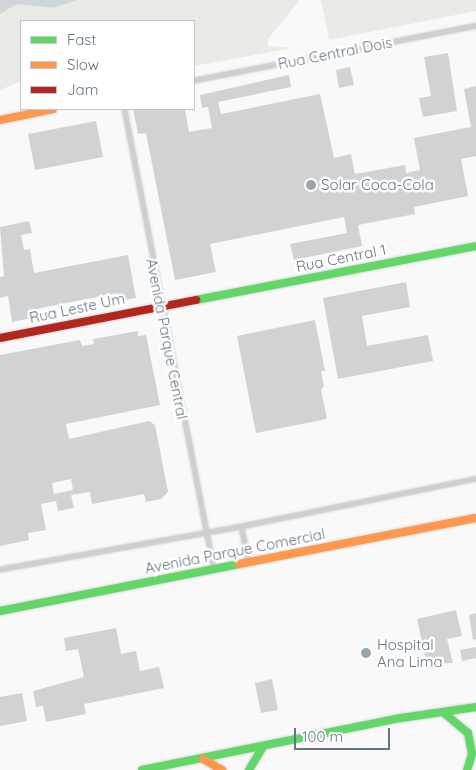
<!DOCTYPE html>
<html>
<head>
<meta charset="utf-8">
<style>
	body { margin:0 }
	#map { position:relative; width:476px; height:770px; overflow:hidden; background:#f9f9f9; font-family:Quicksand,sans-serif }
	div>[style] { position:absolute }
	.green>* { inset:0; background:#e8ebe6 }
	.water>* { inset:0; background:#ced6d9 }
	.building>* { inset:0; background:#d0d2d3 }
	.roads { filter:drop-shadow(0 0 1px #d5d6d7) drop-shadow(0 0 1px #d5d6d7) }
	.street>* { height:5px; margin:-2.5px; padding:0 2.5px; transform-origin:2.5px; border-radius:2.5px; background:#cecfd0 }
	.fast>* { height:8px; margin:-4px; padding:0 4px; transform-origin:4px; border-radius:4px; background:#63d668 }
	.slow>* { height:8px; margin:-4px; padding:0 4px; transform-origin:4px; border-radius:4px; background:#ff974d }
	.jam>* { height:8px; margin:-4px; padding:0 4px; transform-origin:4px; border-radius:4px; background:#b3261e }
	.dots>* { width:14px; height:14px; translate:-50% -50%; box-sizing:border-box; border:2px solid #fff; border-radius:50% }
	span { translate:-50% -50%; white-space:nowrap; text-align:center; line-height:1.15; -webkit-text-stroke:5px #fff; paint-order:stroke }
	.street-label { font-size:15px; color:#657683 }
	.poi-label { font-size:15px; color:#657683 }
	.left { translate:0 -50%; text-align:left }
	.legend { position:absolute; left:20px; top:20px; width:175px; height:90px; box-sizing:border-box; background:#fff; border:1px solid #c1c8cd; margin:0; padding:6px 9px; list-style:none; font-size:15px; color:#657683 }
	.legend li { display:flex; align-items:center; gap:10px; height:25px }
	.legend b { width:25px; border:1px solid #c1c8cd }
	.scale { position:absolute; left:294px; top:728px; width:96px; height:22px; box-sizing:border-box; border:2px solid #657683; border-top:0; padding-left:6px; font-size:15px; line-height:18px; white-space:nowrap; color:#657683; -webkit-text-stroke:4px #fff; paint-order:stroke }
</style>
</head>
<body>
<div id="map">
	<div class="green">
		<i style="clip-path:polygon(78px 0,300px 0,268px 39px,268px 46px,293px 48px,194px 66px,194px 21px,21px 21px,21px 81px,0 90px,0 14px,17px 4px,53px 8px)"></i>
		<i style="clip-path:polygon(321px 0,476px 0,476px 11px,329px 40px)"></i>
	</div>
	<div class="water">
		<i style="clip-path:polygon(0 0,78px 0,53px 8px,17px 4px,0 14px)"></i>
	</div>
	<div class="building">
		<i style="clip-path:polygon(448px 53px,457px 111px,423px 117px,419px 98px,431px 96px,424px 57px)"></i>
		<i style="clip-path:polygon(350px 67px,354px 85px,339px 88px,336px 70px)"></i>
		<i style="clip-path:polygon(289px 75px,291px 87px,218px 102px,221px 114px,320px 94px,334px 158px,351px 154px,355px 174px,405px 165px,406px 173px,420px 170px,414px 138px,471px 127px,464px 89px,476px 86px,476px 156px,461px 159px,468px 196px,414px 207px,415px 214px,358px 225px,362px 246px,294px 260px,290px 244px,347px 233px,344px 217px,210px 244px,216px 272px,175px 280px,146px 133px,138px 134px,133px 109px,185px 109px,189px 132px,212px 128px,208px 107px,202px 108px,200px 95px)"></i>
		<i style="clip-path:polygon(96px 121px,103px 157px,35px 170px,28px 134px)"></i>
		<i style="clip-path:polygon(29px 221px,32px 233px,21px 235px,24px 250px,30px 249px,34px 273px,128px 255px,136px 298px,119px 301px,117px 293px,41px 308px,30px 312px,32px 318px,12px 322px,8px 296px,0 298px,0 277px,4px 276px,0 227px)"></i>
		<i style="clip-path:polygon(406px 282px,410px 307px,362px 316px,367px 346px,428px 335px,433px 361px,338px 379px,323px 298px)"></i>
		<i style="clip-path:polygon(315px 320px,325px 371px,321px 371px,324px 386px,321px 390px,327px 419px,256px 433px,237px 336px)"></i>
		<i style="clip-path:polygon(evenodd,138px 331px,138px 336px,146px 335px,160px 405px,66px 424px,69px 439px,149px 421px,155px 425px,168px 492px,161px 499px,146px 502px,144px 494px,92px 504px,90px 492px,71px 495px,74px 508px,58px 511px,56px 501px,41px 504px,46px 530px,28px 533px,29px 540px,0 546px,0 355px,80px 340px,82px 346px,94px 344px,93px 339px,138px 331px,71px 479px,73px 490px,54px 494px,52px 483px,71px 479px)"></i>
		<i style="clip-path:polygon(456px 610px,462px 636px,447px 639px,453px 663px,427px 664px,417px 619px)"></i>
		<i style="clip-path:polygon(476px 613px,476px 639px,473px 640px,469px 615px)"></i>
		<i style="clip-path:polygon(116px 628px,121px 654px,136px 651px,140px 671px,159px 667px,164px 688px,84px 704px,86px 714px,46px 722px,43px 706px,36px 707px,33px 691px,84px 677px,78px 649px,66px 651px,64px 638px)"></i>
		<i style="clip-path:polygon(476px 647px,476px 658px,462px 661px,460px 650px)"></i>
		<i style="clip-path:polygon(272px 679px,278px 710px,261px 713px,255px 683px)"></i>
		<i style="clip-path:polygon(22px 693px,27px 721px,0 726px,0 697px)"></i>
	</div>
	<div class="roads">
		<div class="street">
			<i style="left:194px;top:80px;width:287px;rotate:-11deg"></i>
			<i style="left:124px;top:109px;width:469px;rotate:79deg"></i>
			<i style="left:241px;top:526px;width:38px;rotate:79deg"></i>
			<i style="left:0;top:569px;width:245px;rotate:-10.1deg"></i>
			<i style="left:241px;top:526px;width:240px;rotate:-11.5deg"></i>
		</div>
		<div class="fast">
			<i style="left:196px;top:300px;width:285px;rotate:-10.9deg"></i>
			<i style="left:0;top:611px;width:244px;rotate:-11.1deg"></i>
			<i style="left:444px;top:713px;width:31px;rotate:40deg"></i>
			<i style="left:468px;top:733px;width:21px;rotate:79deg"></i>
			<i style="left:472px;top:754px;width:17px;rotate:107deg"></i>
			<i style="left:142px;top:770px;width:264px;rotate:-11.4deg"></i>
			<i style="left:401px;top:718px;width:76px;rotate:-8.3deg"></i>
			<i style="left:249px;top:770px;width:27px;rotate:-59deg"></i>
		</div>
		<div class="slow">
			<i style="left:0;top:120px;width:54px;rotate:-11.7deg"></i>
			<i style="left:239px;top:564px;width:241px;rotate:-11deg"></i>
			<i style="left:203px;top:759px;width:22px;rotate:30deg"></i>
		</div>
		<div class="jam">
			<i style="left:0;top:338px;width:200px;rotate:-11deg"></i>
		</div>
	</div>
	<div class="dots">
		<i style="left:311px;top:185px;background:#99a4ac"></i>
		<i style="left:366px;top:653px;background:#99a4ac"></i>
	</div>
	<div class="street-label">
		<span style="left:335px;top:53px;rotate:-11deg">Rua Central Dois</span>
		<span style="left:341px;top:258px;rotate:-11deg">Rua Central 1</span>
		<span style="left:77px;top:308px;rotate:-12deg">Rua Leste Um</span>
		<span style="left:167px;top:339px;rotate:79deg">Avenida Parque Central</span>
		<span style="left:235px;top:551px;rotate:-11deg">Avenida Parque Comercial</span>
	</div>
	<div class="poi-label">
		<span class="left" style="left:321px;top:185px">Solar Coca-Cola</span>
		<span class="left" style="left:377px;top:653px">Hospital<br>Ana Lima</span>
	</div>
	<ul class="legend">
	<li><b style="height:6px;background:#63d668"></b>Fast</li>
	<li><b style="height:6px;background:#ff974d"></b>Slow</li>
	<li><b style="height:6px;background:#b3261e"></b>Jam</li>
	</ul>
	<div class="scale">100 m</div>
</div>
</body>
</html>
